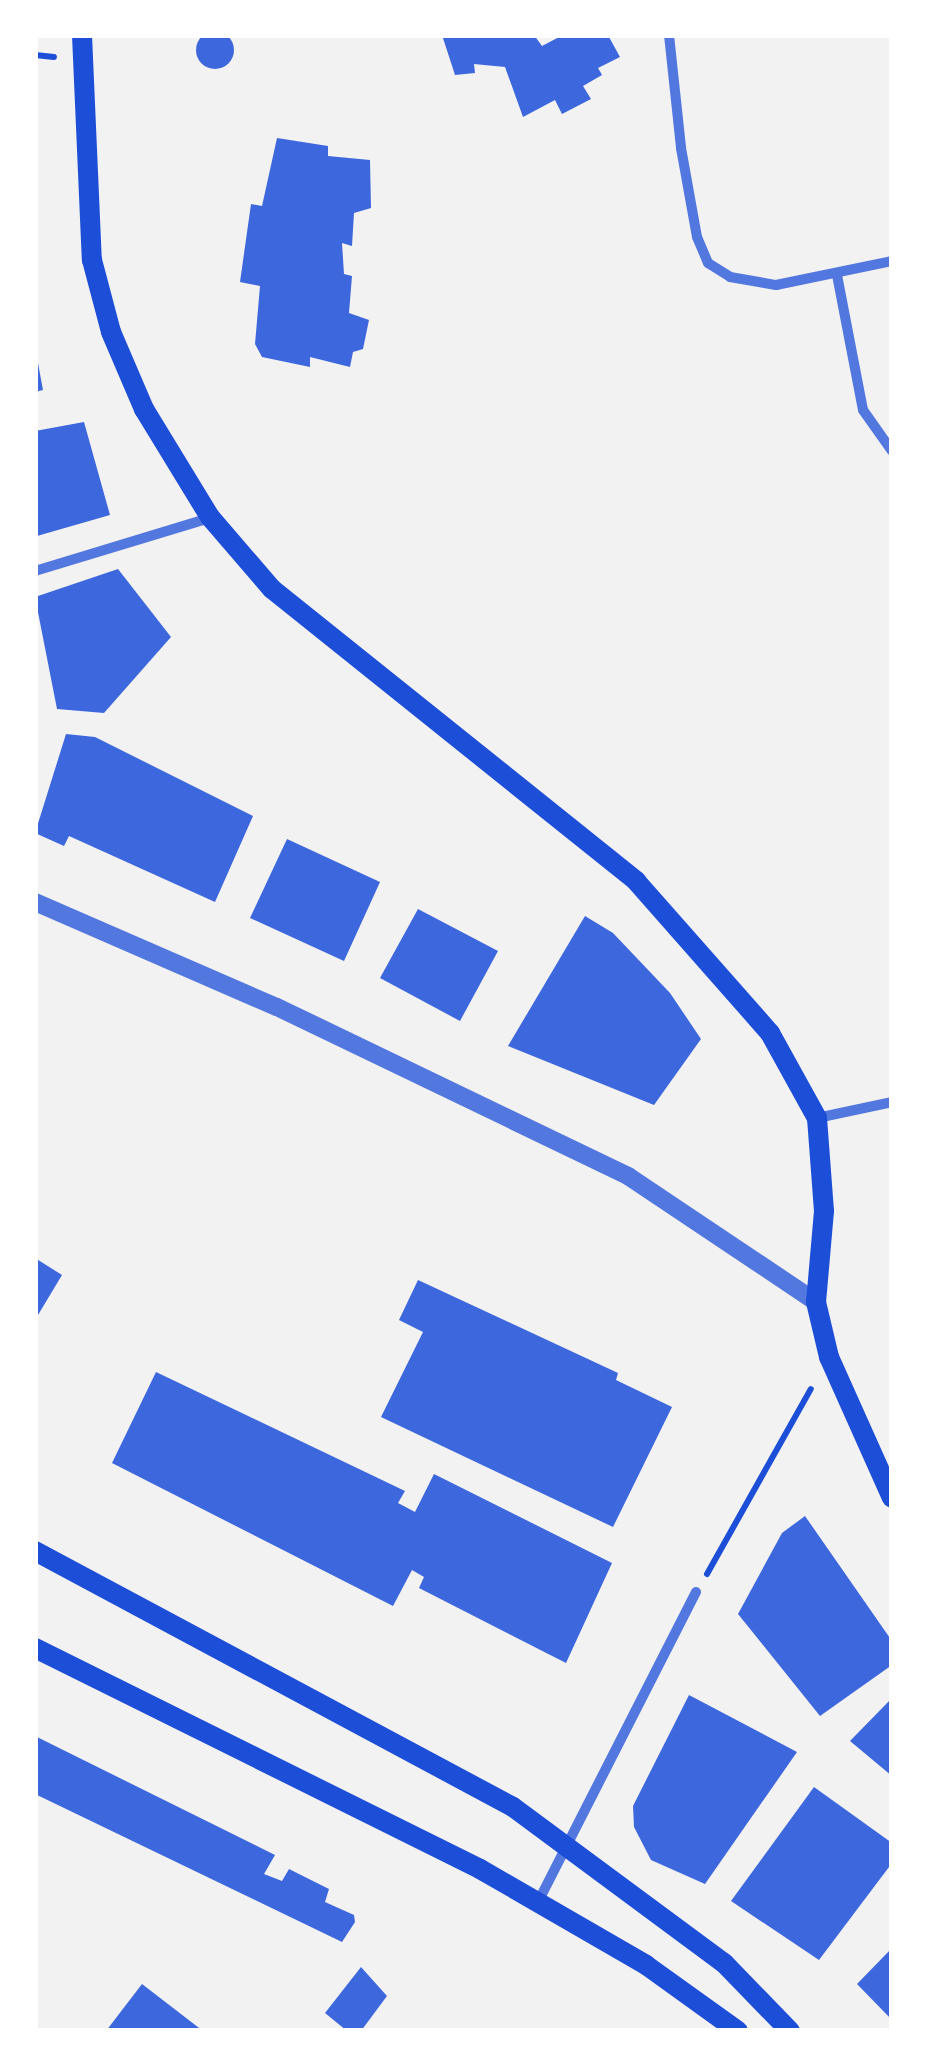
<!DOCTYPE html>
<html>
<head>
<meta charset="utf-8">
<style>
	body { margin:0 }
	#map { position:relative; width:927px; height:2066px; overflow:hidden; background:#f2f2f2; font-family:"Source Serif 4",serif }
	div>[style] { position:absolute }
	.building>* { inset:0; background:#3d67dc }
	.round { border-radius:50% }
	.path>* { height:6px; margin:-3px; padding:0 3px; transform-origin:3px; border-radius:3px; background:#1d4ed8 }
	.minor>* { height:10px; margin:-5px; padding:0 5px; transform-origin:5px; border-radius:5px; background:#5277de }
	.tertiary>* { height:18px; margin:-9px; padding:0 9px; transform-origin:9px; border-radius:9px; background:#5277de }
	.secondary>* { height:20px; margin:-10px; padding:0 10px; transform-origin:10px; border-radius:10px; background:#1d4ed8 }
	span { translate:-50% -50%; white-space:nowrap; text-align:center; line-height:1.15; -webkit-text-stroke:9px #fff; paint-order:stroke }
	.frame { position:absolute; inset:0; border:38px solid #fff; pointer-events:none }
</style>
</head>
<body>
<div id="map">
	<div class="building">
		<i class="round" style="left:196px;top:31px;width:38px;height:38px"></i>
		<i style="clip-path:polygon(442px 35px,534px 35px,542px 46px,563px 35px,599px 35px,609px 37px,620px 57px,598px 68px,602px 75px,583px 86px,591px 99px,562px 114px,555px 100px,523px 117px,505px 67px,474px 64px,475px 73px,455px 75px)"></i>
		<i style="clip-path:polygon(277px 138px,328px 146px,328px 156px,370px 160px,371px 208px,354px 213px,352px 246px,342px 243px,344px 274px,352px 276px,349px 313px,369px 320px,363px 349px,353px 352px,350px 367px,310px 357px,310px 367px,262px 357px,255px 344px,260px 286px,240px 282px,251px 204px,262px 206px)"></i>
		<i style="clip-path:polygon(35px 347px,43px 390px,35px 392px)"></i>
		<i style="clip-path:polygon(84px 422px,110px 515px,37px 536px,35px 549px,35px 431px)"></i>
		<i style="clip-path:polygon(118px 569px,171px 637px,104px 713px,57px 709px,35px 597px)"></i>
		<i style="clip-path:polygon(66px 734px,95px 737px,253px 816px,215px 902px,69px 836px,64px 846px,35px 833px)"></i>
		<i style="clip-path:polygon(287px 839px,380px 882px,344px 961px,250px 918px)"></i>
		<i style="clip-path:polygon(418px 909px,498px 951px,460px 1021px,380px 978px)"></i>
		<i style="clip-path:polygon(585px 916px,613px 933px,670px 993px,701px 1039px,654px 1105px,508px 1046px)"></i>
		<i style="clip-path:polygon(35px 1258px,62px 1275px,35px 1320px)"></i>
		<i style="clip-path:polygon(418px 1280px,618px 1373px,616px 1380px,672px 1407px,613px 1527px,381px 1417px,423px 1332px,399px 1320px)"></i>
		<i style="clip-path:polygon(156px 1372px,405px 1491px,398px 1503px,415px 1512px,434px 1474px,612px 1563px,566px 1663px,419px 1588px,424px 1577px,412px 1570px,393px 1606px,112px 1463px)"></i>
		<i style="clip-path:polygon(805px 1516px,892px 1641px,892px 1665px,820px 1716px,738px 1614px,782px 1533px)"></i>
		<i style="clip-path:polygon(689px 1695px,797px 1752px,705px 1884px,651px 1860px,634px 1827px,633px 1806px)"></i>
		<i style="clip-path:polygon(892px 1698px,892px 1776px,850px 1741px)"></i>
		<i style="clip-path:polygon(35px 1736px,275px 1855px,264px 1874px,282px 1881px,289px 1869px,329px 1889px,325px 1902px,354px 1915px,355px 1922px,342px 1942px,35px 1794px)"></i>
		<i style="clip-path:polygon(814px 1787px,892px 1843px,892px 1863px,819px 1960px,731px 1901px)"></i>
		<i style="clip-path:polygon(892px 1948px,892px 2020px,857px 1984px)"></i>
		<i style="clip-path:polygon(361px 1967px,387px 1996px,361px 2031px,347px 2031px,325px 2013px)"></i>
		<i style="clip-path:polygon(142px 1984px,203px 2031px,106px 2031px)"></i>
	</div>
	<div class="path">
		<i style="left:35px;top:55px;width:19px;rotate:6deg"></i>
		<i style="left:707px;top:1574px;width:212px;rotate:-60.7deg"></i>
	</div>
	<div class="minor">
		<i style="left:669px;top:35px;width:114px;rotate:83.9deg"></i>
		<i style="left:681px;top:148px;width:90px;rotate:79.8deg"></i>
		<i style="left:697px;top:237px;width:28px;rotate:67deg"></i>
		<i style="left:708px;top:263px;width:26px;rotate:32deg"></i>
		<i style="left:730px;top:277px;width:47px;rotate:9.9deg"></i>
		<i style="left:776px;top:285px;width:118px;rotate:-11.7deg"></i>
		<i style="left:837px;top:275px;width:137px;rotate:79.1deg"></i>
		<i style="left:863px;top:410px;width:50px;rotate:54.7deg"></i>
		<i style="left:35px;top:571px;width:182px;rotate:-16.9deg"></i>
		<i style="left:817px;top:1118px;width:77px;rotate:-12deg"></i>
		<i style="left:538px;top:1902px;width:348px;rotate:-63deg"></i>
	</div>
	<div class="tertiary">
		<i style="left:35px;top:902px;width:264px;rotate:23.5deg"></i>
		<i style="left:277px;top:1007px;width:390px;rotate:25.7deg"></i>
		<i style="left:628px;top:1176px;width:226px;rotate:33.8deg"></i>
	</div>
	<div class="secondary">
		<i style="left:82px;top:35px;width:225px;rotate:87.5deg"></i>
		<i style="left:92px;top:260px;width:74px;rotate:75.2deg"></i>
		<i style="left:111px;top:332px;width:84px;rotate:66.8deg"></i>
		<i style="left:144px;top:409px;width:127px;rotate:58.6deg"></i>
		<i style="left:210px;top:517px;width:95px;rotate:49.3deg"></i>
		<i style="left:272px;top:589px;width:467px;rotate:38.7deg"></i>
		<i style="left:636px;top:881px;width:203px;rotate:48.6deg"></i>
		<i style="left:770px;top:1033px;width:97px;rotate:61.1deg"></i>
		<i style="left:817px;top:1118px;width:93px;rotate:85.7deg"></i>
		<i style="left:824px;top:1211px;width:91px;rotate:95deg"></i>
		<i style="left:816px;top:1302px;width:57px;rotate:76.7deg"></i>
		<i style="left:829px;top:1357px;width:154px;rotate:65.9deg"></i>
		<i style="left:35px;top:1551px;width:542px;rotate:28.17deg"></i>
		<i style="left:513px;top:1807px;width:262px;rotate:36.5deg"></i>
		<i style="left:724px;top:1963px;width:95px;rotate:45.9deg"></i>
		<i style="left:35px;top:1648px;width:497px;rotate:26.4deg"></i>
		<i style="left:480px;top:1869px;width:192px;rotate:30deg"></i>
		<i style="left:646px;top:1965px;width:113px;rotate:35.7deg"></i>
	</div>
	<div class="frame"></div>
</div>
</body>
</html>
